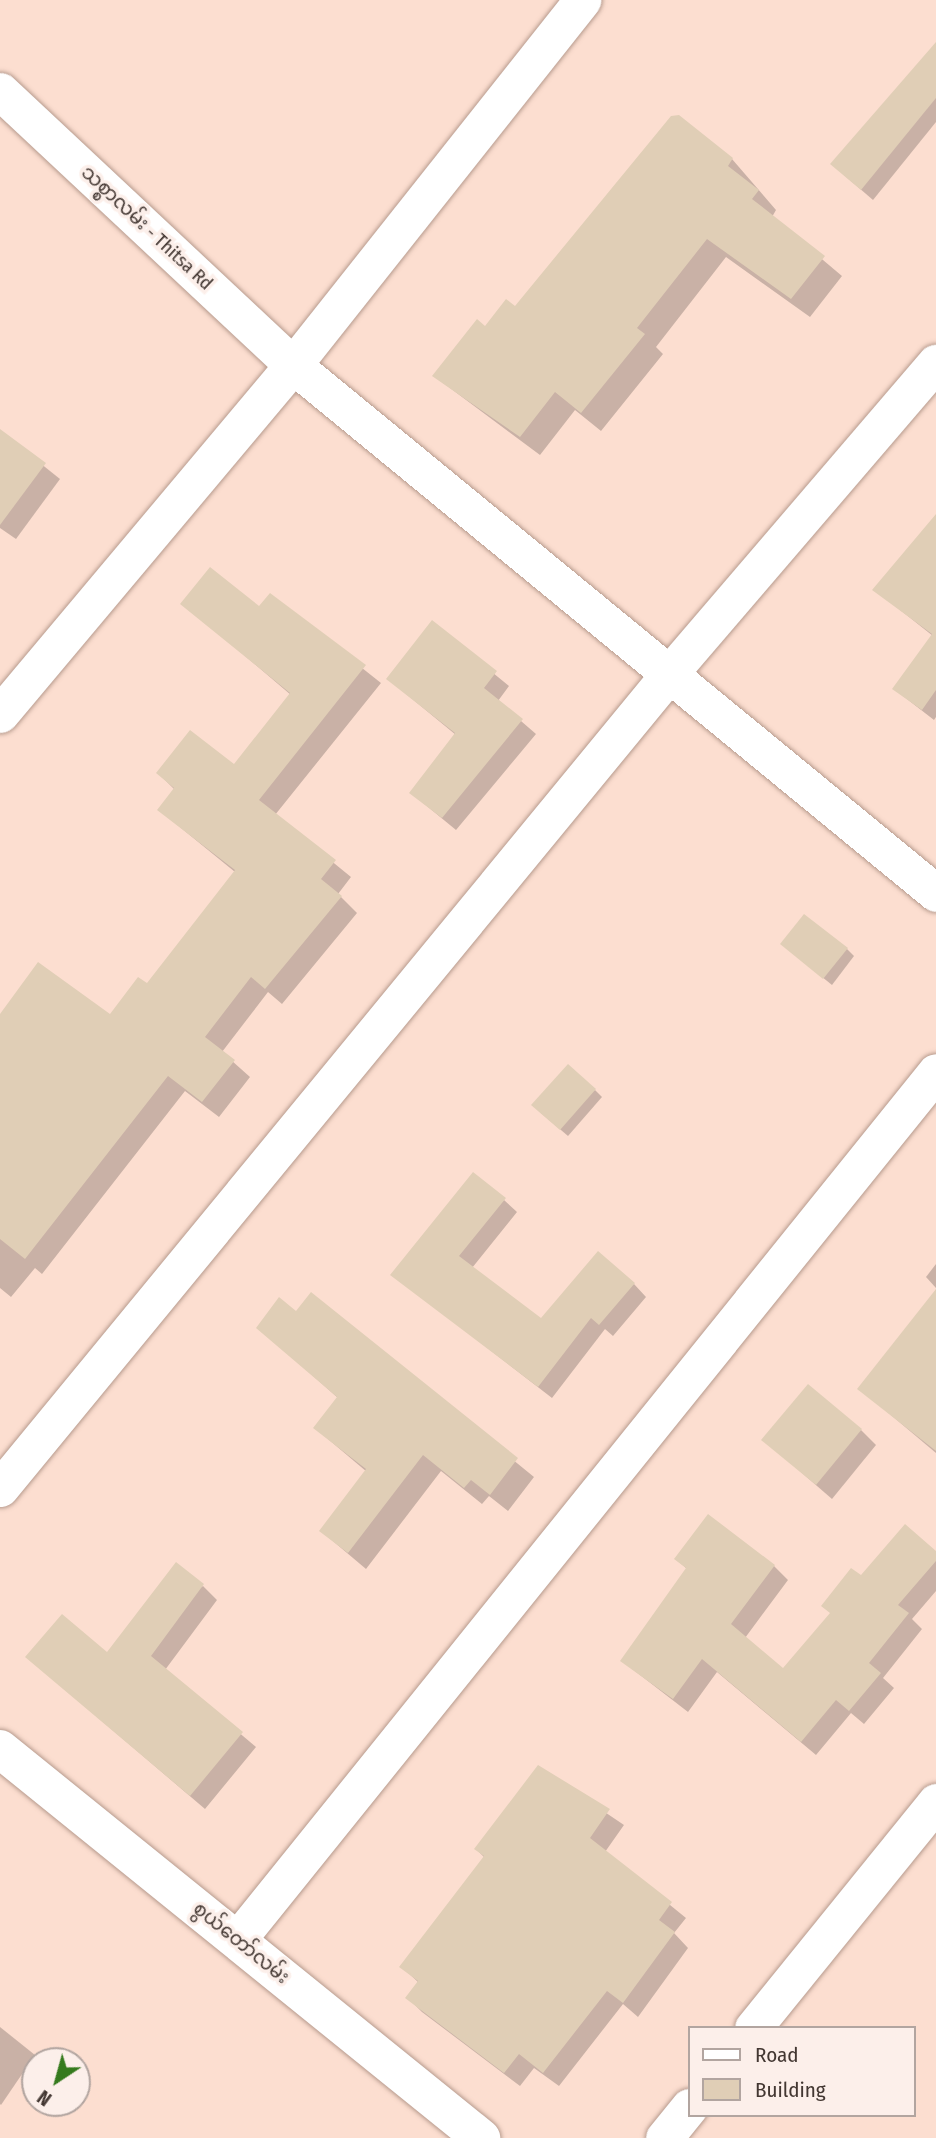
<!DOCTYPE html>
<html>
<head>
<meta charset="utf-8">
<style>
	body { margin:0 }
	#map { position:relative; width:936px; height:2138px; overflow:hidden; background:#fcded0; font-family:"Fira Sans Condensed","Noto Sans Myanmar",sans-serif }
	div>[style] { position:absolute }
	.shadow>* { inset:0; background:#0003 }
	.building>* { inset:0; background:#e0ceb6 }
	.roads { filter:drop-shadow(0 0 2px #b79b8e) drop-shadow(0 0 2px #b79b8e) }
	.minor>* { height:37px; margin:-18.5px; padding:0 18.5px; transform-origin:18.5px; border-radius:18.5px; background:#fff }
	.tertiary>* { height:38px; margin:-19px; padding:0 19px; transform-origin:19px; border-radius:19px; background:#fff }
	span { translate:-50% -50%; white-space:nowrap; text-align:center; line-height:1.15; -webkit-text-stroke:7px #fcefea; paint-order:stroke }
	.street-label { font-size:19px; color:#433732 }
	.legend { position:absolute; left:688px; top:2026px; width:228px; height:91px; box-sizing:border-box; background:#fcefea; border:2px solid #b2a5a0; margin:0; padding:9px 12px; list-style:none; font-size:21px; color:#433732 }
	.legend li { display:flex; align-items:center; gap:14px; height:35px }
	.legend b { width:35px; border:2px solid #b2a5a0 }
	.north { position:absolute; left:21px; top:2047px; width:70px; height:70px; box-sizing:border-box; background:#fcefea; border:2px solid #b2a5a0; border-radius:50%; rotate:216deg; font-size:19px; font-weight:700; line-height:28px; text-align:center; color:#433732 }
	.north::after { content:''; display:block; margin:auto; width:24px; height:32px; background:#357a1d; clip-path:polygon(50% 0,100% 100%,50% 72%,0 100%) }
</style>
</head>
<body>
<div id="map">
	<div class="shadow">
		<i style="clip-path:polygon(936px 68px,936px 122px,873px 200px,844px 175px)"></i>
		<i style="clip-path:polygon(732px 159px,776px 210px,772px 217px,842px 276px,810px 317px,726px 257px,656px 347px,663px 354px,601px 431px,575px 410px,540px 455px,434px 376px,485px 328px)"></i>
		<i style="clip-path:polygon(0 431px,60px 479px,16px 539px,0 528px)"></i>
		<i style="clip-path:polygon(936px 547px,936px 717px,934px 720px,894px 689px,933px 636px,875px 590px)"></i>
		<i style="clip-path:polygon(270px 595px,381px 683px,275px 815px,351px 877px,338px 894px,357px 913px,282px 1004px,268px 992px,222px 1052px,250px 1077px,219px 1117px,185px 1091px,42px 1274px,35px 1268px,11px 1297px,0 1288px,0 1017px,110px 1016px,147px 986px,235px 872px,159px 810px,175px 790px,158px 773px,234px 766px,291px 695px,183px 603px,259px 609px)"></i>
		<i style="clip-path:polygon(432px 623px,509px 686px,498px 701px,536px 734px,456px 830px,411px 793px,456px 735px,388px 679px)"></i>
		<i style="clip-path:polygon(847px 949px,854px 956px,832px 985px,790px 951px)"></i>
		<i style="clip-path:polygon(595px 1090px,602px 1097px,568px 1136px,541px 1113px)"></i>
		<i style="clip-path:polygon(504px 1200px,517px 1212px,472px 1268px,541px 1320px,634px 1284px,646px 1297px,613px 1336px,605px 1329px,552px 1398px,392px 1274px)"></i>
		<i style="clip-path:polygon(936px 1264px,936px 1288px,926px 1277px)"></i>
		<i style="clip-path:polygon(936px 1291px,936px 1453px,859px 1388px)"></i>
		<i style="clip-path:polygon(311px 1294px,534px 1477px,508px 1511px,489px 1496px,482px 1504px,441px 1471px,366px 1569px,321px 1531px,367px 1472px,315px 1428px,338px 1398px,259px 1328px,296px 1313px)"></i>
		<i style="clip-path:polygon(861px 1430px,876px 1445px,832px 1499px,764px 1440px)"></i>
		<i style="clip-path:polygon(936px 1553px,936px 1591px,912px 1619px,922px 1629px,883px 1678px,894px 1688px,864px 1724px,851px 1713px,816px 1755px,717px 1672px,688px 1712px,622px 1661px,687px 1569px,676px 1559px,774px 1566px,788px 1580px,745px 1638px,784px 1670px,861px 1578px)"></i>
		<i style="clip-path:polygon(203px 1586px,217px 1600px,165px 1670px,256px 1747px,205px 1809px,27px 1657px,107px 1654px)"></i>
		<i style="clip-path:polygon(538px 1767px,624px 1825px,605px 1852px,686px 1918px,674px 1933px,688px 1948px,638px 2017px,623px 2004px,559px 2086px,534px 2068px,520px 2086px,422px 2012px,408px 1998px,419px 1983px,402px 1967px,485px 1858px,476px 1849px)"></i>
		<i style="clip-path:polygon(0 2027px,35px 2055px,1px 2105px,0 2104px)"></i>
	</div>
	<div class="building">
		<i style="clip-path:polygon(936px 42px,936px 98px,861px 190px,830px 164px)"></i>
		<i style="clip-path:polygon(679px 115px,733px 158px,728px 166px,759px 190px,752px 199px,825px 256px,791px 299px,707px 239px,637px 328px,645px 334px,581px 413px,555px 392px,520px 437px,432px 376px,477px 319px,485px 326px,506px 299px,515px 306px,671px 116px)"></i>
		<i style="clip-path:polygon(0 429px,46px 463px,0 525px)"></i>
		<i style="clip-path:polygon(936px 514px,936px 690px,922px 710px,892px 689px,932px 634px,872px 590px)"></i>
		<i style="clip-path:polygon(210px 567px,259px 606px,270px 593px,366px 665px,259px 800px,336px 860px,321px 879px,342px 896px,265px 989px,251px 977px,205px 1037px,235px 1060px,202px 1102px,168px 1076px,25px 1259px,0 1239px,0 1014px,38px 962px,110px 1014px,138px 977px,147px 983px,235px 870px,157px 810px,174px 788px,156px 773px,190px 730px,234px 764px,290px 693px,180px 604px)"></i>
		<i style="clip-path:polygon(432px 620px,497px 671px,484px 688px,523px 719px,442px 818px,409px 793px,455px 733px,386px 679px)"></i>
		<i style="clip-path:polygon(804px 914px,848px 948px,823px 979px,780px 944px)"></i>
		<i style="clip-path:polygon(568px 1064px,596px 1089px,560px 1130px,531px 1105px)"></i>
		<i style="clip-path:polygon(473px 1172px,506px 1198px,459px 1256px,541px 1318px,598px 1251px,635px 1283px,599px 1325px,591px 1318px,538px 1387px,390px 1275px)"></i>
		<i style="clip-path:polygon(936px 1289px,936px 1451px,857px 1389px)"></i>
		<i style="clip-path:polygon(311px 1292px,518px 1458px,490px 1495px,471px 1480px,464px 1488px,423px 1455px,348px 1553px,319px 1531px,366px 1469px,313px 1428px,337px 1397px,256px 1328px,279px 1297px,296px 1311px)"></i>
		<i style="clip-path:polygon(808px 1384px,862px 1429px,816px 1485px,761px 1440px)"></i>
		<i style="clip-path:polygon(708px 1514px,775px 1565px,731px 1624px,783px 1668px,830px 1613px,821px 1606px,851px 1568px,861px 1575px,905px 1524px,936px 1551px,936px 1561px,898px 1605px,909px 1613px,869px 1663px,881px 1673px,849px 1711px,836px 1700px,801px 1742px,702px 1659px,673px 1699px,620px 1661px,686px 1568px,674px 1559px)"></i>
		<i style="clip-path:polygon(176px 1562px,204px 1584px,151px 1656px,243px 1732px,190px 1796px,25px 1657px,62px 1614px,107px 1652px)"></i>
		<i style="clip-path:polygon(538px 1765px,610px 1809px,590px 1838px,672px 1902px,659px 1920px,675px 1932px,623px 2003px,607px 1991px,543px 2073px,519px 2054px,504px 2073px,405px 1998px,418px 1981px,399px 1967px,484px 1856px,474px 1849px)"></i>
	</div>
	<div class="roads">
		<div class="minor">
			<i style="left:0;top:91px;width:401px;rotate:43.1deg"></i>
			<i style="left:293px;top:365px;width:832px;rotate:39.39deg"></i>
			<i style="left:0;top:714px;width:456px;rotate:-50deg"></i>
			<i style="left:293px;top:365px;width:466px;rotate:-51.6deg"></i>
			<i style="left:0;top:1488px;width:1054px;rotate:-50.58deg"></i>
			<i style="left:669px;top:674px;width:410px;rotate:-49.4deg"></i>
			<i style="left:237px;top:1940px;width:1114px;rotate:-51.16deg"></i>
			<i style="left:753px;top:2028px;width:291px;rotate:-51deg"></i>
			<i style="left:664px;top:2138px;width:40px;rotate:-51deg"></i>
		</div>
		<div class="tertiary">
			<i style="left:0;top:1749px;width:619px;rotate:38.96deg"></i>
		</div>
	</div>
	<div class="street-label">
		<span style="left:147px;top:228px;rotate:43deg">သစ္စာလမ်း - Thitsa Rd</span>
		<span style="left:241px;top:1943px;rotate:39deg">စွယ်တော်လမ်း</span>
	</div>
	<ul class="legend">
	<li><b style="height:9px;background:#fff"></b>Road</li>
	<li><b style="height:19px;background:#e0ceb6"></b>Building</li>
	</ul>
	<div class="north">N</div>
</div>
</body>
</html>
